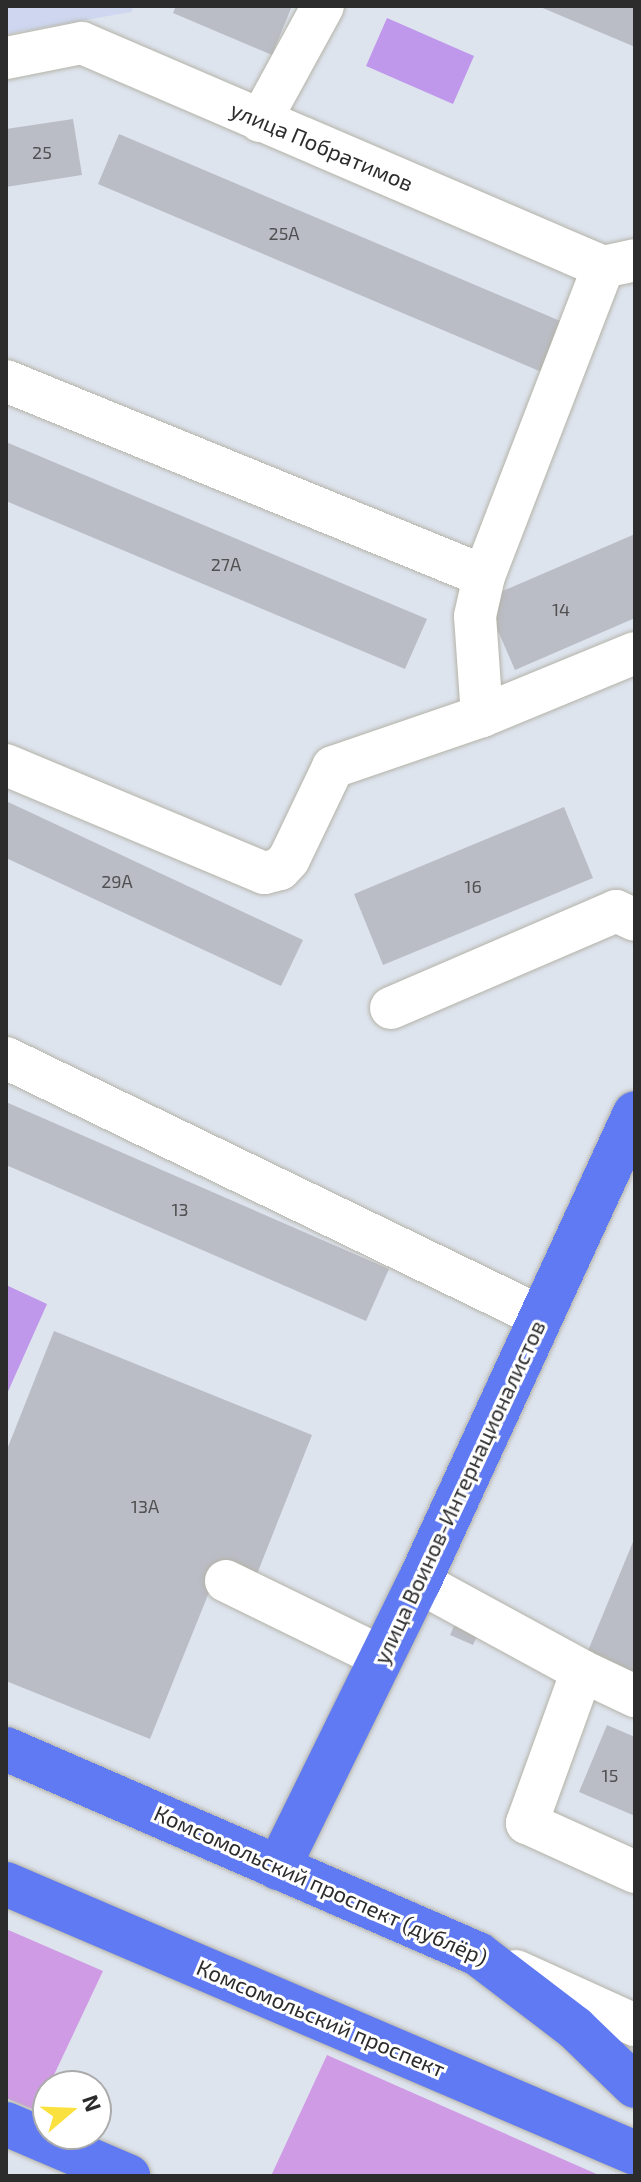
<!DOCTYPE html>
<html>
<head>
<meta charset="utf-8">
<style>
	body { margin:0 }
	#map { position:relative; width:641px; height:2182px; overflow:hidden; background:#dee4ee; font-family:"Exo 2",sans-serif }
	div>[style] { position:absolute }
	.education>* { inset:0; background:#ced7ef }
	.green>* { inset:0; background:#cf9be4 }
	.pitch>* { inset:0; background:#bf97eb }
	.building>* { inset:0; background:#bbbdc6 }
	.roads { filter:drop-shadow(0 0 2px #b4b3a8) drop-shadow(0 0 2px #b4b3a8) }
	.minor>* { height:42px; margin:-21px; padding:0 21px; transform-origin:21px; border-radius:21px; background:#fff }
	.major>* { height:44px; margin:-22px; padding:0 22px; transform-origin:22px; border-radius:22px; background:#5f7af2 }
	span { translate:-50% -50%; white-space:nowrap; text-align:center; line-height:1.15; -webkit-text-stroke:6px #fff; paint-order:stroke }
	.number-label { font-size:18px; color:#505052 }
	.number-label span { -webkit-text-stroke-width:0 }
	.street-label { font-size:22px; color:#2c2c2c }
	.frame { position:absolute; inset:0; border:8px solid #2c2c2c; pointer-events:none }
	.north { position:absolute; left:32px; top:2070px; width:80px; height:80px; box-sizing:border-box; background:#fff; border:2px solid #ababab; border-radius:50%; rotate:71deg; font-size:22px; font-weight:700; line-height:32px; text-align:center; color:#2c2c2c }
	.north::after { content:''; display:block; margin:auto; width:28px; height:36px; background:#fbe13e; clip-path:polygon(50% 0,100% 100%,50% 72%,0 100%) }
</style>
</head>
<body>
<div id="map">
	<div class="education">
		<i style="clip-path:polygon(6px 6px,134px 6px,131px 12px,6px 34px)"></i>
	</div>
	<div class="green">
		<i style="clip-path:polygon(6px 1929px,103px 1971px,37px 2111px,6px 2098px)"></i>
		<i style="clip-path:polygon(327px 2055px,601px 2176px,271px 2176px)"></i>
	</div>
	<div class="pitch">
		<i style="clip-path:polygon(387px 18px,474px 56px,453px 104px,366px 66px)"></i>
		<i style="clip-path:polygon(6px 1285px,47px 1304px,6px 1396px)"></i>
	</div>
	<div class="building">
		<i style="clip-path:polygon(176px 6px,292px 6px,272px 55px,173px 13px)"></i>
		<i style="clip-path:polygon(538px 6px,635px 6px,635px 47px)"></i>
		<i style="clip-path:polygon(73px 119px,82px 175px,6px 187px,6px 129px)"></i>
		<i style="clip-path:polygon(119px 134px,572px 326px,551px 376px,98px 184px)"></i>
		<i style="clip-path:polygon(6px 442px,427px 619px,405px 669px,6px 501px)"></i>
		<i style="clip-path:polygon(635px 534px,635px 618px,515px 670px,484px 599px)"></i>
		<i style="clip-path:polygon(6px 801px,303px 940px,281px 986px,6px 858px)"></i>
		<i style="clip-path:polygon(564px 807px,593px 878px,383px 965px,354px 894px)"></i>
		<i style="clip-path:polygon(6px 1102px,389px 1269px,366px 1321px,6px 1165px)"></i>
		<i style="clip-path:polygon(54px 1331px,312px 1435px,257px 1574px,222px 1560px,150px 1739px,6px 1681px,6px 1452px)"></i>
		<i style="clip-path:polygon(635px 1537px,635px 1673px,587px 1653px)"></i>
		<i style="clip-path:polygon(460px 1613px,483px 1623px,473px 1645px,450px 1635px)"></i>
		<i style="clip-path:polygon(607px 1725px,635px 1737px,635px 1816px,579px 1792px)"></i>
	</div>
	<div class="roads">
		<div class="minor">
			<i style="left:6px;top:58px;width:77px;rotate:-11.2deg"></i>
			<i style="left:82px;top:43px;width:567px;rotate:23.26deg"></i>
			<i style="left:603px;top:267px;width:33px;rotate:-12deg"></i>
			<i style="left:260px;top:121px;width:131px;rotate:-61.3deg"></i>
			<i style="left:6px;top:381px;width:516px;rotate:22.19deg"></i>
			<i style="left:482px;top:716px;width:165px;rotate:-22.4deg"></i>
			<i style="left:6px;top:765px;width:280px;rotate:22.7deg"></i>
			<i style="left:264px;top:873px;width:16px;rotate:-14deg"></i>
			<i style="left:280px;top:869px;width:13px;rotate:-48deg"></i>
			<i style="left:289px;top:859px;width:102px;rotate:-64.4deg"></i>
			<i style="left:333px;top:767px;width:157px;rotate:-18.9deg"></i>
			<i style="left:482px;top:716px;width:100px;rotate:-94deg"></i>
			<i style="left:475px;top:616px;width:41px;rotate:-77.3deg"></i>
			<i style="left:484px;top:576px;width:331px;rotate:-68.9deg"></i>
			<i style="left:391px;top:1008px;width:245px;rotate:-23.3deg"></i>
			<i style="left:616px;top:911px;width:21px;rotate:25deg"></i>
			<i style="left:6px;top:1058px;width:594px;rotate:25.83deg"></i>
			<i style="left:226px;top:1581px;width:174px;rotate:26deg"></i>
			<i style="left:419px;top:1582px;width:186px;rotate:28.6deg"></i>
			<i style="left:582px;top:1671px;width:162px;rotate:109.9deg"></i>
			<i style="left:527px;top:1823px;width:119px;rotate:24.4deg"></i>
			<i style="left:582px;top:1671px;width:59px;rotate:25.3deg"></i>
			<i style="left:516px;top:1971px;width:131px;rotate:24.4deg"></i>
		</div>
		<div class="major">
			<i style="left:6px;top:1749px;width:515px;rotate:23.48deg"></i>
			<i style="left:478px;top:1954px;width:122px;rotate:37.3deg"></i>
			<i style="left:575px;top:2028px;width:83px;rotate:44deg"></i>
			<i style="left:278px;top:1868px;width:319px;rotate:-63.8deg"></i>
			<i style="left:419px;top:1582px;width:516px;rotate:-65.27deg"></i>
			<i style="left:6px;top:1884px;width:684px;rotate:23.15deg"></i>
			<i style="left:6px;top:2124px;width:133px;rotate:23.1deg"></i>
		</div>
	</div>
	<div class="number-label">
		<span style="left:42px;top:152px">25</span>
		<span style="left:284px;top:233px">25А</span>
		<span style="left:226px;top:564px">27А</span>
		<span style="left:561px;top:609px">14</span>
		<span style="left:117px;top:881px">29А</span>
		<span style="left:473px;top:886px">16</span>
		<span style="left:180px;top:1209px">13</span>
		<span style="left:145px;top:1506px">13А</span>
		<span style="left:610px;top:1775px">15</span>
	</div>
	<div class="street-label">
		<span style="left:322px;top:146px;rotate:23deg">улица Побратимов</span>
		<span style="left:459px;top:1492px;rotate:-65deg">улица Воинов-Интернационалистов</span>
		<span style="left:321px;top:1885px;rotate:24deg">Комсомольский проспект (дублёр)</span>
		<span style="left:321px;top:2018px;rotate:23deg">Комсомольский проспект</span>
	</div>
	<div class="frame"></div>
	<div class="north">N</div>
</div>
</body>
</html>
